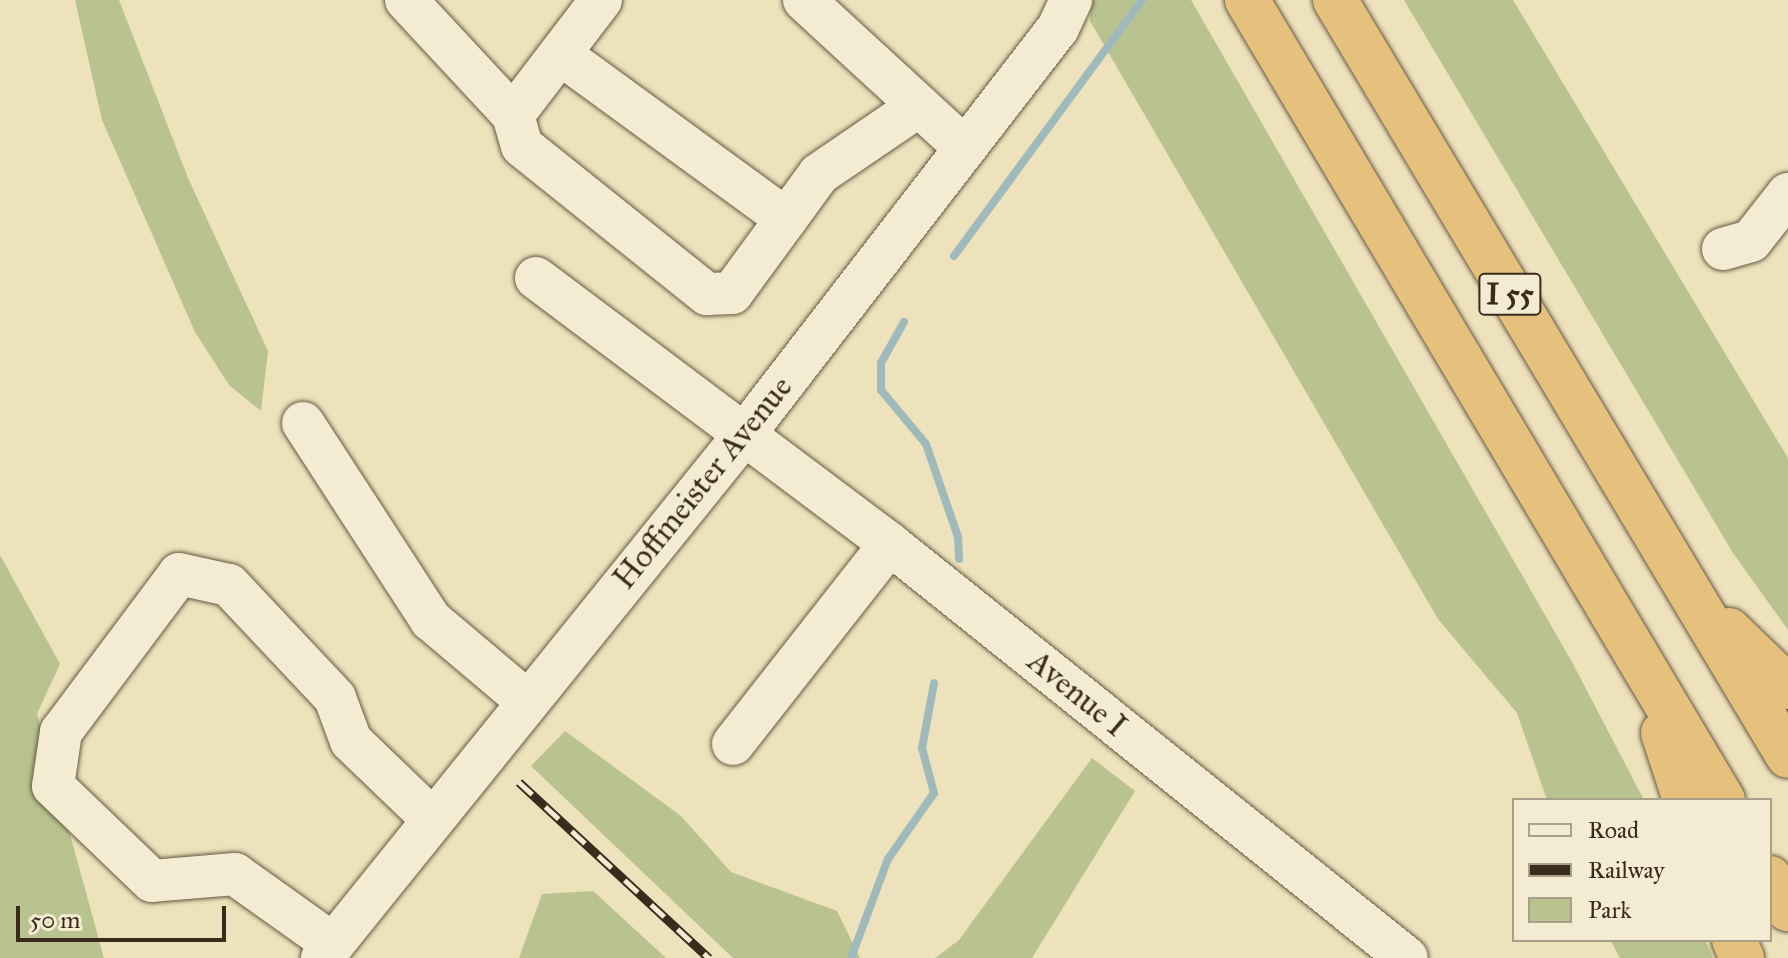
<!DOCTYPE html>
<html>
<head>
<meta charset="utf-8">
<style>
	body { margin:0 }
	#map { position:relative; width:1788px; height:958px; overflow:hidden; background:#ede2bb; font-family:"IM FELL Great Primer",serif }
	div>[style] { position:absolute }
	.green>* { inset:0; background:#b9c390 }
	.stream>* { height:8px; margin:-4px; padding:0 4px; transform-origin:4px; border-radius:4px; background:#a0babc }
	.roads { filter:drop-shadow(0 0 2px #685944) drop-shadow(0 0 2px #685944) }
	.minor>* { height:42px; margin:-21px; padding:0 21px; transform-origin:21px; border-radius:21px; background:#f3ecd3 }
	.highway>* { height:44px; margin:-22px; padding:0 22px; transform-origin:22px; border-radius:22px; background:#e6c17e }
	.rail>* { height:9px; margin-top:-4.5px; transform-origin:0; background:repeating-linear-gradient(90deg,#f3ecd3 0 18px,#3b2b1d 0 36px); box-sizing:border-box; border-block:2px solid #3b2b1d }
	span { translate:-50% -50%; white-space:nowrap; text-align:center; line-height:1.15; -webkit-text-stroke:7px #f3ecd3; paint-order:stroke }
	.shield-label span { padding:2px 6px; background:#f3ecd3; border:2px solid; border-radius:6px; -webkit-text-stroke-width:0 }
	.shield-label { font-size:30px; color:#3b2b1d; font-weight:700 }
	.street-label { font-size:32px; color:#3b2b1d }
	.legend { position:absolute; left:1512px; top:798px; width:260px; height:144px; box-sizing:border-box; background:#f3ecd3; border:2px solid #a99f8a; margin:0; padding:10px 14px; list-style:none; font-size:24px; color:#3b2b1d }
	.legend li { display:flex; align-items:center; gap:16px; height:40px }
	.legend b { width:40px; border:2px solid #a99f8a }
	.scale { position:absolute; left:16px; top:906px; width:210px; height:36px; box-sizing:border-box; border:4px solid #3b2b1d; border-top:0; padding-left:10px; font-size:24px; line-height:28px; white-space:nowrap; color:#3b2b1d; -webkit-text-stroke:6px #f3ecd3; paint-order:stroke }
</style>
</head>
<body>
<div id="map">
	<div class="green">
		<i style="clip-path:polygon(75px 0,119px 0,188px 178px,268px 351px,261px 411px,229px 385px,195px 332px,102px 120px)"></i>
		<i style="clip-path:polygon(1091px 0,1191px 0,1572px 662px,1644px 800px,1547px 800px,1517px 713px,1438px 619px,1090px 21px)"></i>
		<i style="clip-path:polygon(1404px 0,1513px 0,1788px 458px,1788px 630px,1733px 553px)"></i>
		<i style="clip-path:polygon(0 555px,60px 664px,37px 714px,104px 958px,0 958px)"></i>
		<i style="clip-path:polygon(565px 731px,681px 816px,731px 872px,837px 911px,860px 958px,733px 958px,531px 766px)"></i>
		<i style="clip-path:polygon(1092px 758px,1135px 791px,1032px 958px,935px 958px,959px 940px)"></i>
		<i style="clip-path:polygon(593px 891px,666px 958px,519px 958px,542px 894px)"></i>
		<i style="clip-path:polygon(1610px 940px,1705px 940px,1713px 958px,1620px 958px)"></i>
	</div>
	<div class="stream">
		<i style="left:954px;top:256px;width:318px;rotate:-53.7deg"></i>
		<i style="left:904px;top:322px;width:47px;rotate:119.3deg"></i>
		<i style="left:881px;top:363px;width:27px;rotate:90deg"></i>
		<i style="left:881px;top:390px;width:70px;rotate:50.2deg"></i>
		<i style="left:926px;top:444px;width:98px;rotate:71deg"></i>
		<i style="left:958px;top:537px;width:22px;rotate:87deg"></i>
		<i style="left:851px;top:958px;width:106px;rotate:-69.5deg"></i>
		<i style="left:888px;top:859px;width:80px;rotate:-55.1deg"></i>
		<i style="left:934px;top:793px;width:47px;rotate:-104.9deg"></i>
		<i style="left:922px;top:748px;width:66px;rotate:-79.5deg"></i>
	</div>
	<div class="roads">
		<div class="minor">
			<i style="left:406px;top:0;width:157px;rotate:47.1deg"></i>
			<i style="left:601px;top:0;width:145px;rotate:127.4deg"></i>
			<i style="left:513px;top:115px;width:32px;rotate:74deg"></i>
			<i style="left:522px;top:146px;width:237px;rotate:38.7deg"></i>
			<i style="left:707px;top:294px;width:25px;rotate:-2deg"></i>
			<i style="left:732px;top:293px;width:147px;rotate:-53.8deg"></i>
			<i style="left:819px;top:174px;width:121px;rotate:-34.2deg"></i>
			<i style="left:804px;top:0;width:219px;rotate:42.6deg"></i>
			<i style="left:560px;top:54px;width:280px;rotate:36.1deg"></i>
			<i style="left:1723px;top:249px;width:29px;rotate:-16deg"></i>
			<i style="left:1751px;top:241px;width:60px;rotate:-51.8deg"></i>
			<i style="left:536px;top:278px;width:443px;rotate:36.9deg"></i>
			<i style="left:890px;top:544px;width:662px;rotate:38.69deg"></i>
			<i style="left:303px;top:423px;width:235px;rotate:57deg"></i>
			<i style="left:431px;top:620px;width:126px;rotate:40.2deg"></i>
			<i style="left:733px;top:744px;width:254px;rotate:-51.9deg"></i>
			<i style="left:333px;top:944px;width:120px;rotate:-144.5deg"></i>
			<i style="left:235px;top:874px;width:83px;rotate:175.2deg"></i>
			<i style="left:152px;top:881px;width:137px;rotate:-136.2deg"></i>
			<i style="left:53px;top:786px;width:55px;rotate:-81.6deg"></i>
			<i style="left:61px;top:732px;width:197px;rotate:-53.2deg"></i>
			<i style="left:179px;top:574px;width:51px;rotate:12.4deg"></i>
			<i style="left:229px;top:585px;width:155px;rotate:46.8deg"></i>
			<i style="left:335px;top:698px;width:46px;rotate:69.6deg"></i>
			<i style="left:351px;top:741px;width:112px;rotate:43.9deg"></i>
			<i style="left:322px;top:958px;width:671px;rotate:-51.11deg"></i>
			<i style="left:743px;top:436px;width:515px;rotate:-52.33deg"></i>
			<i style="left:1058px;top:28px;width:31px;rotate:-65deg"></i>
		</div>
		<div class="highway">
			<i style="left:1247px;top:0;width:931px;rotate:59.25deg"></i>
			<i style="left:1335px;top:0;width:881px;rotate:59.07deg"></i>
			<i style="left:1729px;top:630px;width:82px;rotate:44deg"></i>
			<i style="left:1663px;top:733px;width:71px;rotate:71.8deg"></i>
			<i style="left:1770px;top:878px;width:36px;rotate:60deg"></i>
			<i style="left:1734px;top:940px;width:20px;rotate:66deg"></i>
		</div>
	</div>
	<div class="rail">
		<i style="left:519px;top:782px;width:259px;rotate:42.8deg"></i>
	</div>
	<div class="shield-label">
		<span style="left:1510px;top:294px">I 55</span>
	</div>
	<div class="street-label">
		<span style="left:703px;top:483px;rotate:-51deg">Hoffmeister Avenue</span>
		<span style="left:1077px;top:694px;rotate:39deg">Avenue I</span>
	</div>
	<ul class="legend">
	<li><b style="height:10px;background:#f3ecd3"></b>Road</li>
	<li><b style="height:10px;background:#3b2b1d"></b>Railway</li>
	<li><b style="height:22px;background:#b9c390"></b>Park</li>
	</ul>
	<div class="scale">50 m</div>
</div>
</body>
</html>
